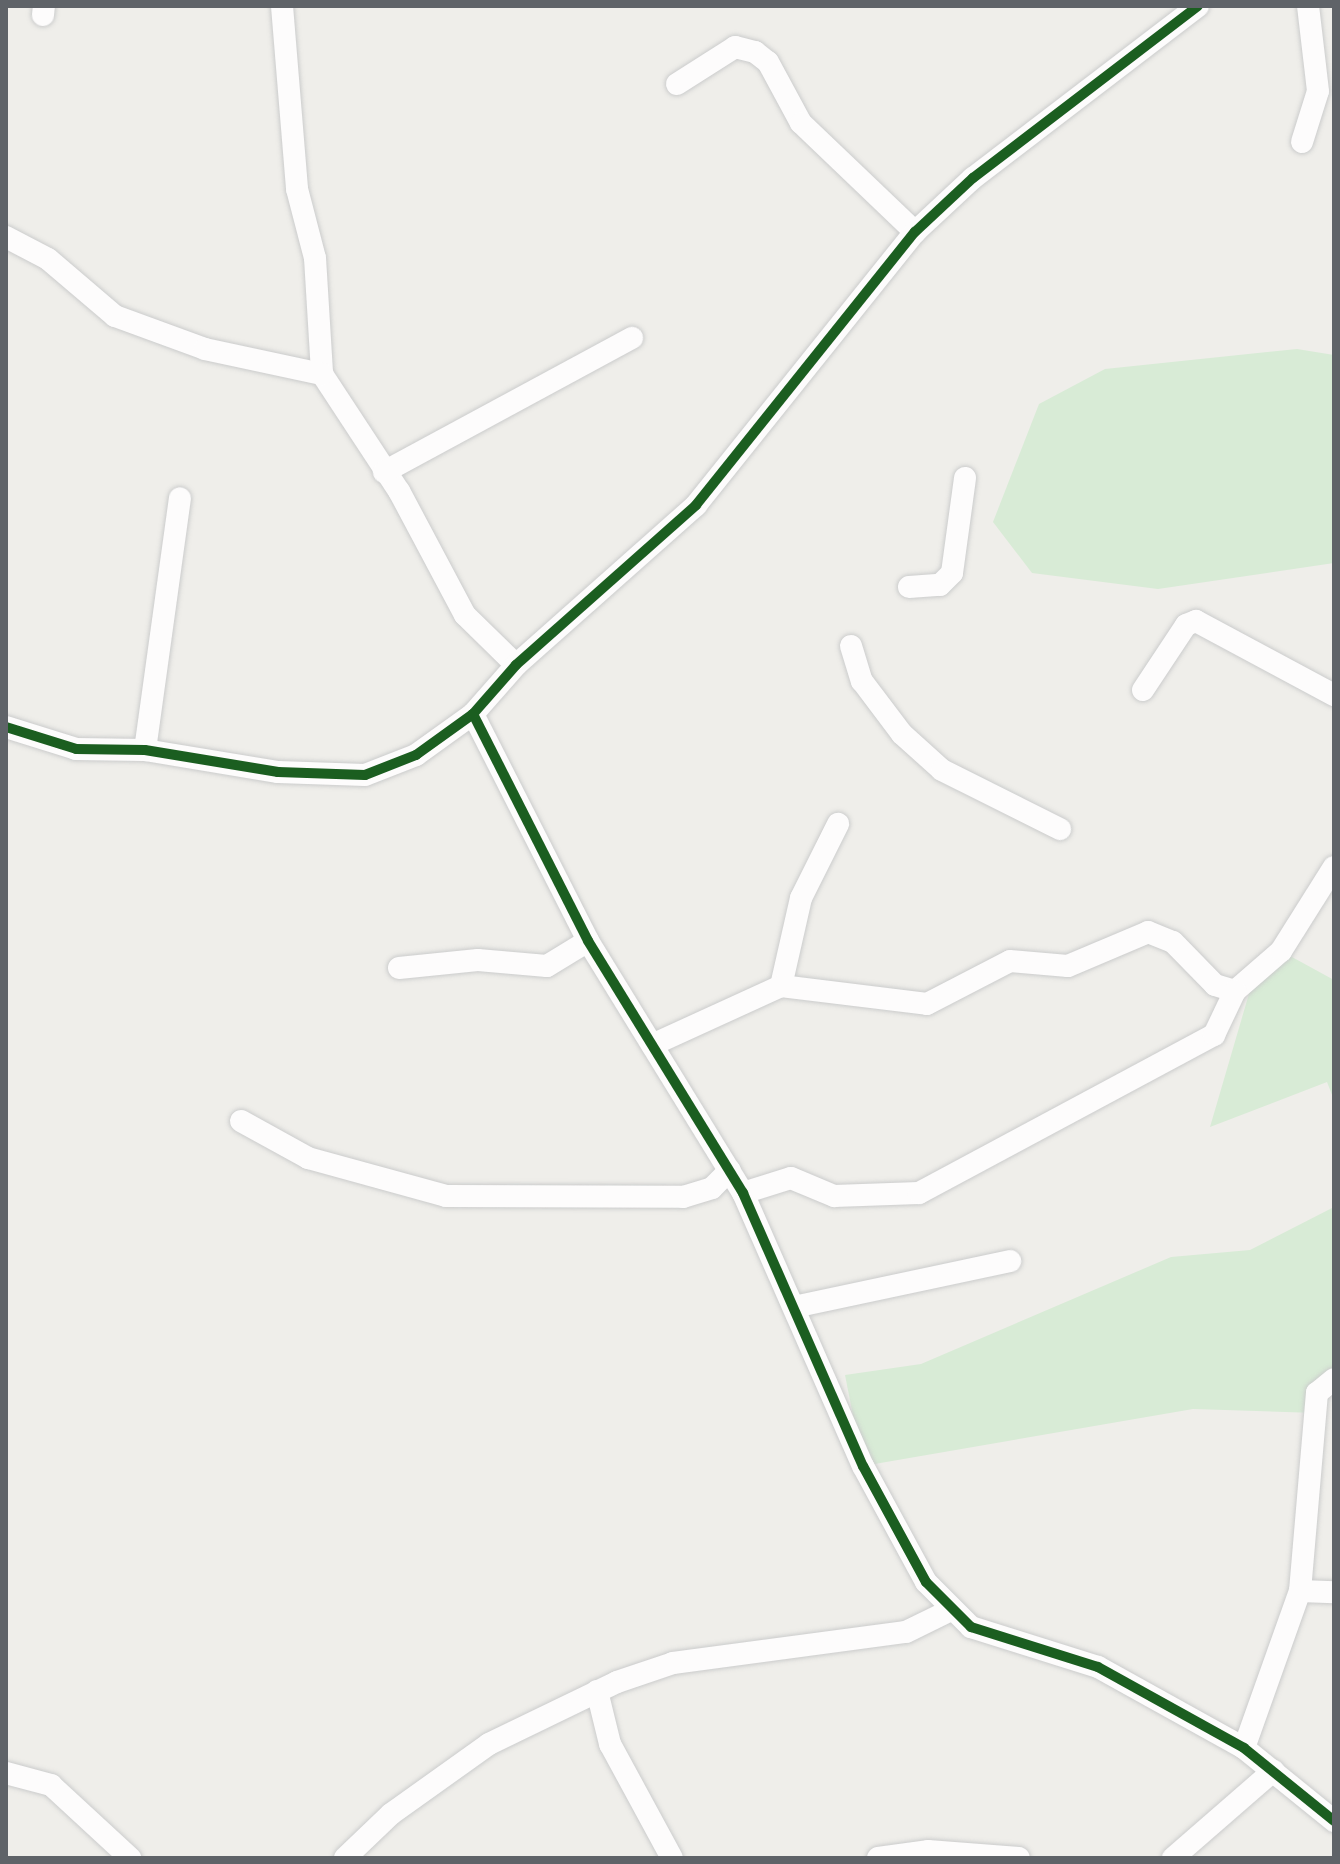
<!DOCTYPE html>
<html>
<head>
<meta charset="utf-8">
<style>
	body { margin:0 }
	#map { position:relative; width:1340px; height:1864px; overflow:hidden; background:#efeeea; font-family:"Source Sans 3",sans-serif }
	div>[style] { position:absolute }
	.green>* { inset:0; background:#d8ebd6 }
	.roads { filter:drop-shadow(0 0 2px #cbcccc) drop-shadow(0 0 2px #cbcccc) }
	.minor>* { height:22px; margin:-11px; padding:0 11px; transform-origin:11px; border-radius:11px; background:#fdfcfc }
	.cycleway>* { height:10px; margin:-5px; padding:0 5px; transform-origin:5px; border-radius:5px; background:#1b5e20 }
	span { translate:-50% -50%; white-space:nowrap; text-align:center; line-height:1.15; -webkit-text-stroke:7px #fff; paint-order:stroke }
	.frame { position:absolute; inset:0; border:8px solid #5f6368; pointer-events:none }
</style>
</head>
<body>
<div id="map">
	<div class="green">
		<i style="clip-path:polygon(1297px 349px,1334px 355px,1334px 563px,1158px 589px,1032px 573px,993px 522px,1039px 404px,1105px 369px)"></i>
		<i style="clip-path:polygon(1281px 951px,1334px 980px,1334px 1100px,1327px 1082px,1210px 1127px,1253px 980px)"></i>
		<i style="clip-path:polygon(1334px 1207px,1334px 1379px,1316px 1413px,1193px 1409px,863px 1466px,845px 1375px,921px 1364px,1171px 1257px,1250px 1250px)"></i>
	</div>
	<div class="roads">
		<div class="minor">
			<i style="left:282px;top:6px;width:184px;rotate:85.3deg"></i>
			<i style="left:297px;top:189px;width:71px;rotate:75.4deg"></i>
			<i style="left:315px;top:258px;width:116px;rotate:86.5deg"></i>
			<i style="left:322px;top:374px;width:140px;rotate:56.7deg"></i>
			<i style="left:399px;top:491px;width:140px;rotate:62deg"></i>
			<i style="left:465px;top:615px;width:71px;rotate:44.4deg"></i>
			<i style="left:43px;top:15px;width:9px;rotate:-84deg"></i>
			<i style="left:677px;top:84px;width:69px;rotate:-32.5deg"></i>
			<i style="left:735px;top:47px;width:21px;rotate:14deg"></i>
			<i style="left:755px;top:52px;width:16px;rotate:38deg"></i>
			<i style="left:768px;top:62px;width:69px;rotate:61.6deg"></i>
			<i style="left:801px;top:123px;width:158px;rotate:43.7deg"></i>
			<i style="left:1302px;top:142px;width:53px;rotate:-72.6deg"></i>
			<i style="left:1318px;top:91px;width:86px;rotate:-96.7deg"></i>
			<i style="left:6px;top:237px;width:47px;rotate:27.6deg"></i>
			<i style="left:48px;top:259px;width:88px;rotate:40.4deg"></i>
			<i style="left:115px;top:316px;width:96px;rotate:20.1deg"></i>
			<i style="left:205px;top:349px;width:120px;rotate:12.1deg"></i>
			<i style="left:384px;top:472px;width:282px;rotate:-28.4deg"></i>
			<i style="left:909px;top:587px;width:31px;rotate:-4deg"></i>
			<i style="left:940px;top:585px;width:17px;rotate:-45deg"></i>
			<i style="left:952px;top:573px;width:96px;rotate:-82.2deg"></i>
			<i style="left:851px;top:646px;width:37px;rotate:73deg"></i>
			<i style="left:862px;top:681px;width:66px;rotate:53deg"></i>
			<i style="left:902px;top:734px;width:54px;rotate:42deg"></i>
			<i style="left:942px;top:770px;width:132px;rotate:26.6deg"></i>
			<i style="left:1143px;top:690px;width:78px;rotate:-56.5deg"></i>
			<i style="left:1186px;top:625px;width:11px;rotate:-22deg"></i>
			<i style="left:1196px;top:621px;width:157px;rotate:28.2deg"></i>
			<i style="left:473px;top:714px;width:254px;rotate:63.1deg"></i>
			<i style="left:588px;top:941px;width:296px;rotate:58.4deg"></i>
			<i style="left:743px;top:1193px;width:298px;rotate:66.3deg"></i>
			<i style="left:863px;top:1466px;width:132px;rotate:61.5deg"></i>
			<i style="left:926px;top:1582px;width:64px;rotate:45deg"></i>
			<i style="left:971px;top:1627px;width:133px;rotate:17.5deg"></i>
			<i style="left:1098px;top:1667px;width:167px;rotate:29deg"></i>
			<i style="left:1244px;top:1748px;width:116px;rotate:39deg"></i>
			<i style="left:6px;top:727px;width:73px;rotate:17.4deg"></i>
			<i style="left:76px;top:749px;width:69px;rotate:0.8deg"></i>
			<i style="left:145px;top:750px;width:135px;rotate:9.4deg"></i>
			<i style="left:278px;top:772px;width:87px;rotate:2deg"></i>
			<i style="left:365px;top:775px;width:55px;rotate:-21.4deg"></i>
			<i style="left:416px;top:755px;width:70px;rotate:-35.7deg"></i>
			<i style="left:473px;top:714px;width:65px;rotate:-48.7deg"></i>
			<i style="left:516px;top:665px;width:241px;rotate:-41.6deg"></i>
			<i style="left:696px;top:505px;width:350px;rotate:-51.3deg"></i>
			<i style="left:915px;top:232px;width:79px;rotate:-43deg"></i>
			<i style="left:973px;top:178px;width:283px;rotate:-37.4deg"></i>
			<i style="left:145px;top:750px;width:254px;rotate:-82.1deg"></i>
			<i style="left:399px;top:968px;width:79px;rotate:-5.8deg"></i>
			<i style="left:478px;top:960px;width:69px;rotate:5deg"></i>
			<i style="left:547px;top:966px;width:48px;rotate:-31.4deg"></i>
			<i style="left:781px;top:986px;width:90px;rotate:-77.2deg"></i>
			<i style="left:801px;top:898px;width:83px;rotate:-63.4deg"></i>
			<i style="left:652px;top:1045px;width:142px;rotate:-24.6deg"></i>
			<i style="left:781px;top:986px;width:147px;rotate:7deg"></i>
			<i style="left:927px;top:1004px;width:93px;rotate:-27.4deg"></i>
			<i style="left:1010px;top:961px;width:58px;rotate:4.9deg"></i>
			<i style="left:1068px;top:966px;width:87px;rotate:-23deg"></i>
			<i style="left:1148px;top:932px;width:27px;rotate:22deg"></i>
			<i style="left:1173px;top:942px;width:60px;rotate:45.7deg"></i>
			<i style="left:1215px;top:985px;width:21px;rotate:17deg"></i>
			<i style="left:1235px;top:991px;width:61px;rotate:-41deg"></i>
			<i style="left:1281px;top:951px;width:99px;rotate:-57.8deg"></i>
			<i style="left:241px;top:1121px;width:77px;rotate:28.9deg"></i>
			<i style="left:308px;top:1158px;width:143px;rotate:15.4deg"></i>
			<i style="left:446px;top:1196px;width:237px;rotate:0.2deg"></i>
			<i style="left:683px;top:1197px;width:30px;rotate:-17deg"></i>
			<i style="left:712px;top:1188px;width:25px;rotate:-45deg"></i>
			<i style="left:743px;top:1193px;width:50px;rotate:-17.4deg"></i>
			<i style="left:791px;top:1178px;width:47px;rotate:22.7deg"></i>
			<i style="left:834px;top:1196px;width:85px;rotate:-2deg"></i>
			<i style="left:919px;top:1193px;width:335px;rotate:-28.2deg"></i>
			<i style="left:1214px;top:1035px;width:49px;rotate:-64.5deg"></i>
			<i style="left:794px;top:1307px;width:221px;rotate:-12deg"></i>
			<i style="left:1300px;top:1591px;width:34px;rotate:2deg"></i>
			<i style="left:597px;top:1691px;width:55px;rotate:76.2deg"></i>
			<i style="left:610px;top:1744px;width:130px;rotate:61.5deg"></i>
			<i style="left:1244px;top:1748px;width:167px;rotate:-70.4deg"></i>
			<i style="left:1300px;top:1591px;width:199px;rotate:-85.1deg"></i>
			<i style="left:1317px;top:1393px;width:22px;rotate:-39deg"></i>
			<i style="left:6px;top:1773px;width:47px;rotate:14.9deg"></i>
			<i style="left:51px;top:1785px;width:108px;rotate:42.7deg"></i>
			<i style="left:345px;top:1858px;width:64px;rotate:-43.7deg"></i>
			<i style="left:391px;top:1814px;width:120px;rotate:-35.5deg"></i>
			<i style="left:489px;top:1744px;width:142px;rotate:-25.8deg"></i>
			<i style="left:617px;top:1682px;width:59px;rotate:-18.7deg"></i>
			<i style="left:673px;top:1663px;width:235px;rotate:-7.6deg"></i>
			<i style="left:906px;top:1632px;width:48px;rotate:-26deg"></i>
			<i style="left:878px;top:1858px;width:50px;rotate:-8deg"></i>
			<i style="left:928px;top:1851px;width:91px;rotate:4.4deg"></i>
			<i style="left:1173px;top:1858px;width:133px;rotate:-41deg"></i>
		</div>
	</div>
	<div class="cycleway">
		<i style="left:473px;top:714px;width:254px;rotate:63.1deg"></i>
		<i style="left:588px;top:941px;width:296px;rotate:58.4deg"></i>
		<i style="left:743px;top:1193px;width:298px;rotate:66.3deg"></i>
		<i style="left:863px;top:1466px;width:132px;rotate:61.5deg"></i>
		<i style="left:926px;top:1582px;width:64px;rotate:45deg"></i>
		<i style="left:971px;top:1627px;width:133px;rotate:17.5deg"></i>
		<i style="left:1098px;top:1667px;width:167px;rotate:29deg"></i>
		<i style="left:1244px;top:1748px;width:116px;rotate:39deg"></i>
		<i style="left:6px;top:727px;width:73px;rotate:17.4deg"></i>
		<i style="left:76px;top:749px;width:69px;rotate:0.8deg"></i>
		<i style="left:145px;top:750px;width:135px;rotate:9.4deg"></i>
		<i style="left:278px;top:772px;width:87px;rotate:2deg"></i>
		<i style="left:365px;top:775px;width:55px;rotate:-21.4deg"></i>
		<i style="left:416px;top:755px;width:70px;rotate:-35.7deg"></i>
		<i style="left:473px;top:714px;width:65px;rotate:-48.7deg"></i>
		<i style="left:516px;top:665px;width:241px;rotate:-41.6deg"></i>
		<i style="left:696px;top:505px;width:350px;rotate:-51.3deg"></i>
		<i style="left:915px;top:232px;width:79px;rotate:-43deg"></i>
		<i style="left:973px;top:178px;width:283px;rotate:-37.4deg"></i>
	</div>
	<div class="frame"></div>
</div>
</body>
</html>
